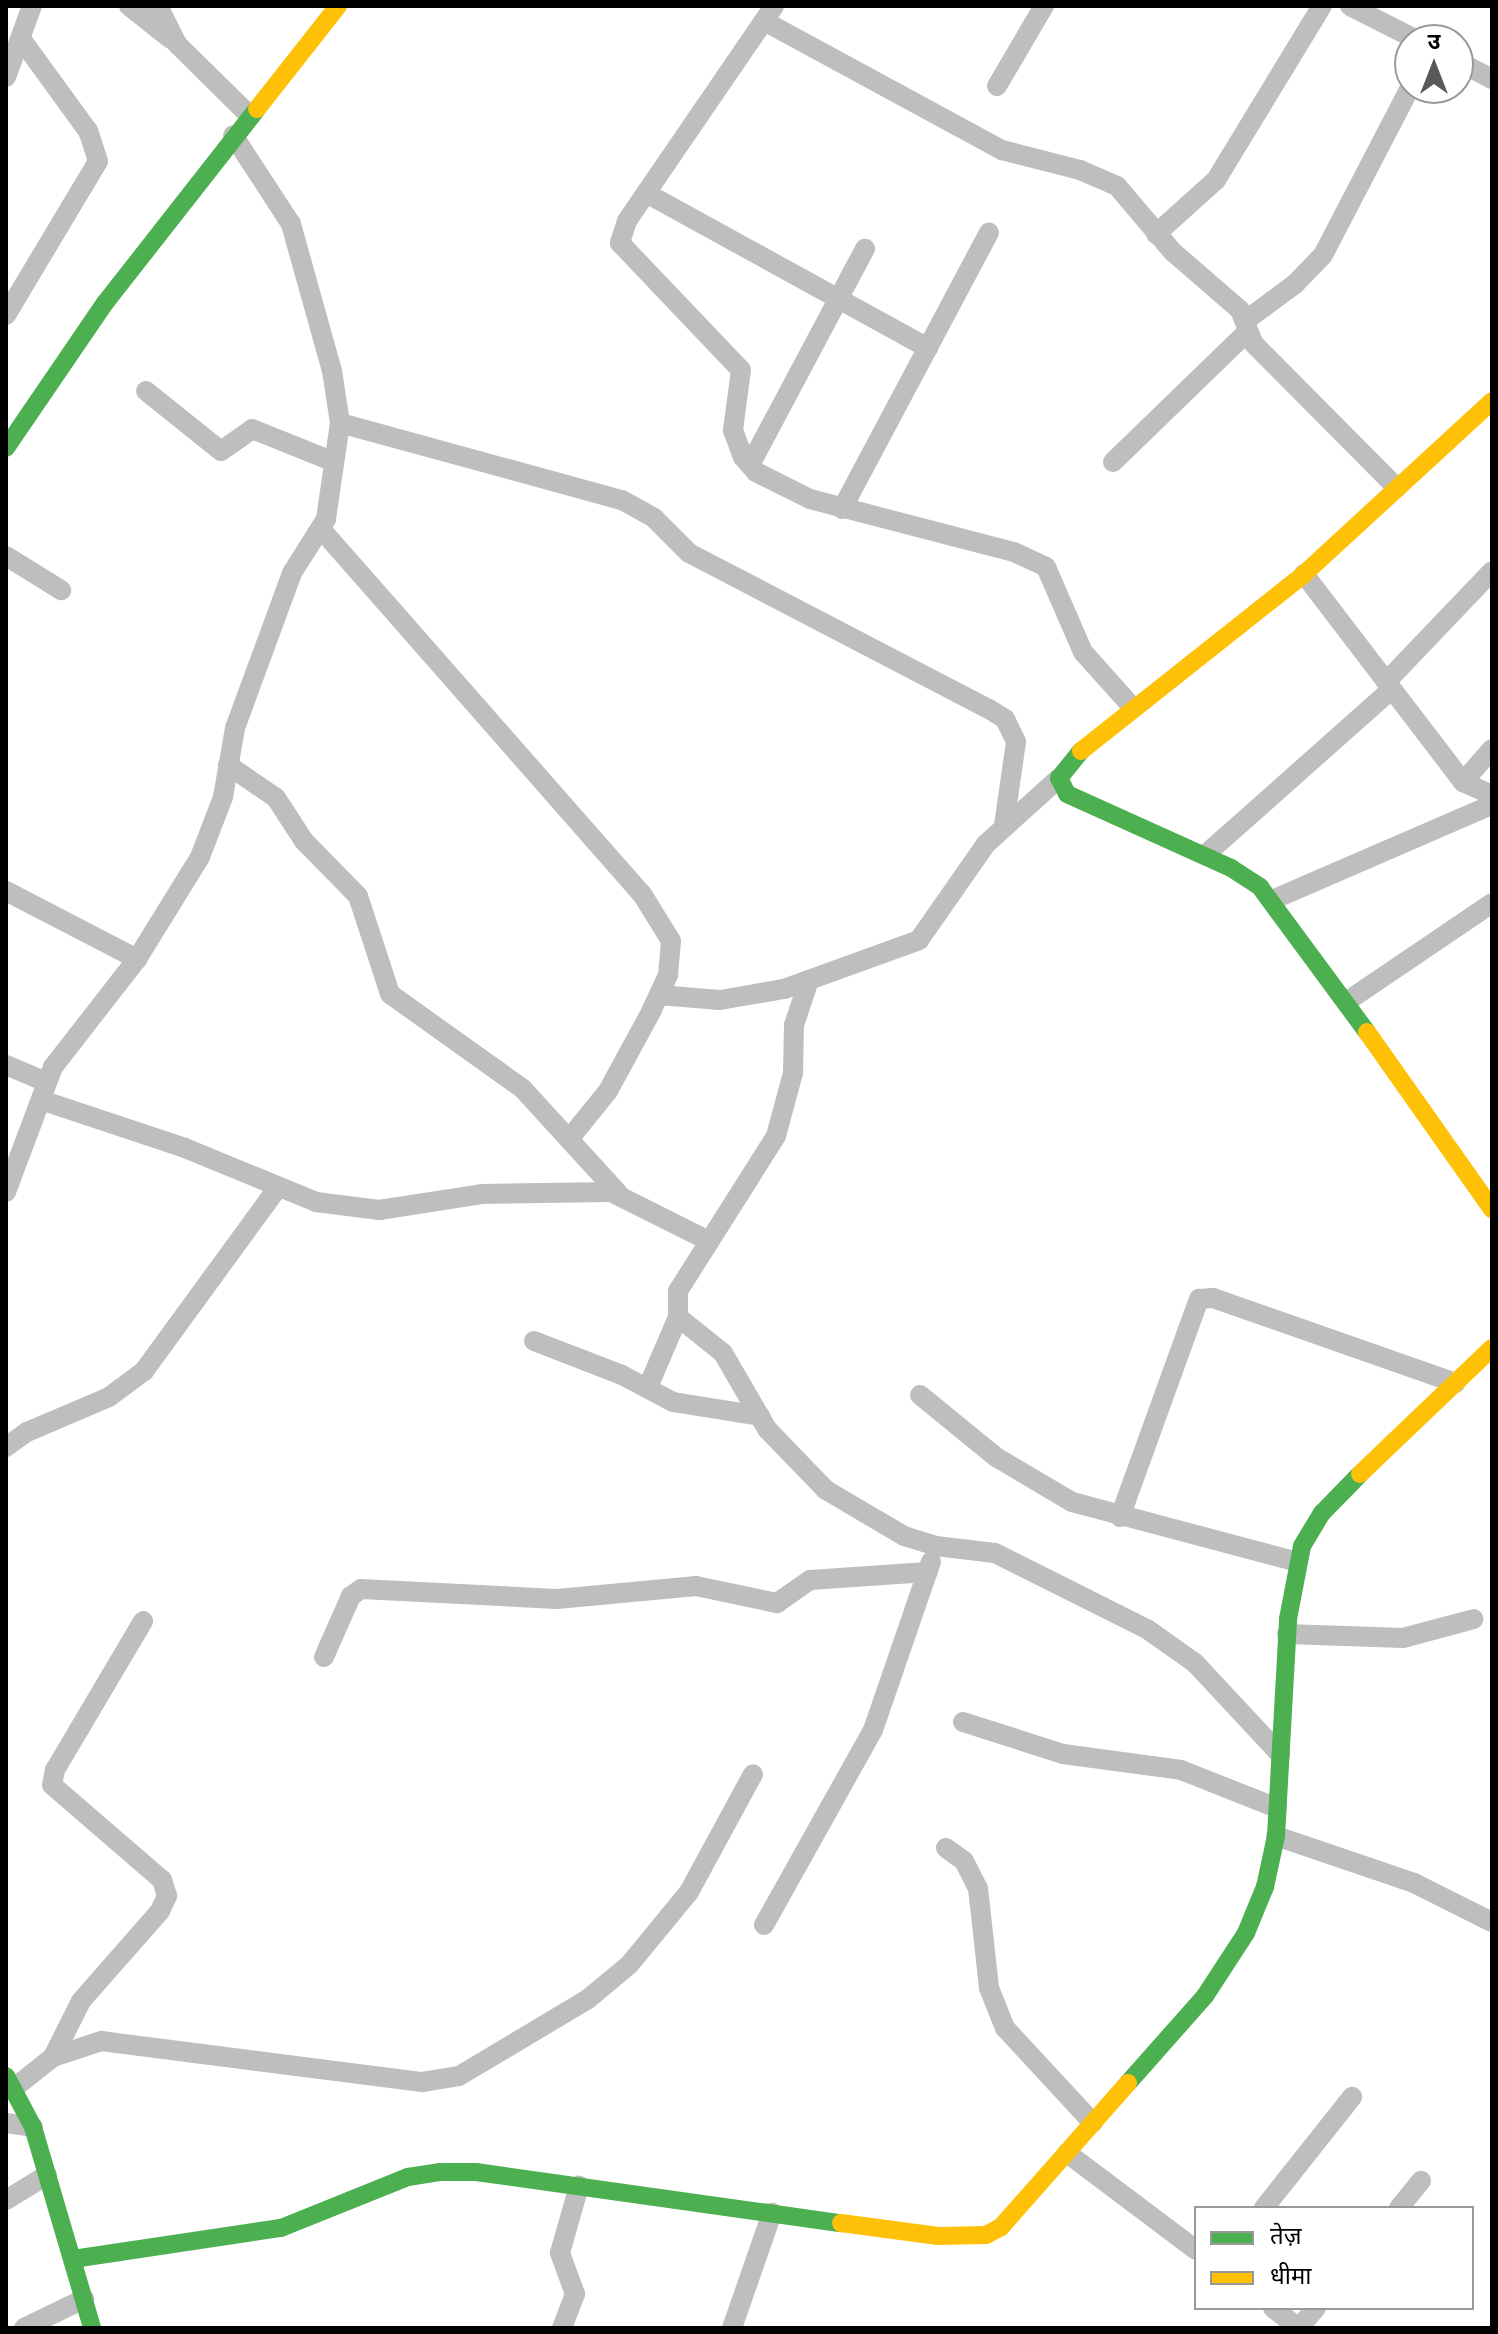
<!DOCTYPE html>
<html>
<head>
<meta charset="utf-8">
<style>
	body { margin:0 }
	#map { position:relative; width:1498px; height:2334px; overflow:hidden; background:#fff; font-family:Arial,"Noto Sans Devanagari",sans-serif }
	div>[style] { position:absolute }
	.street>* { height:20px; margin:-10px; padding:0 10px; transform-origin:10px; border-radius:10px; background:#bebebe }
	.fast>* { height:18px; margin:-9px; padding:0 9px; transform-origin:9px; border-radius:9px; background:#4caf50 }
	.slow>* { height:18px; margin:-9px; padding:0 9px; transform-origin:9px; border-radius:9px; background:#ffc107 }
	span { translate:-50% -50%; white-space:nowrap; text-align:center; line-height:1.15; -webkit-text-stroke:6px #fff; paint-order:stroke }
	.frame { position:absolute; inset:0; border:8px solid #000; pointer-events:none }
	.legend { position:absolute; left:1194px; top:2206px; width:280px; height:104px; box-sizing:border-box; background:#fff; border:2px solid #999; margin:0; padding:10px 14px; list-style:none; font-size:24px; color:#000 }
	.legend li { display:flex; align-items:center; gap:16px; height:40px }
	.legend b { width:40px; border:2px solid #999 }
	.north { position:absolute; left:1394px; top:24px; width:80px; height:80px; box-sizing:border-box; background:#fff; border:2px solid #999; border-radius:50%; rotate:0deg; font-size:22px; font-weight:700; line-height:32px; text-align:center; color:#000 }
	.north::after { content:''; display:block; margin:auto; width:28px; height:36px; background:#595959; clip-path:polygon(50% 0,100% 100%,50% 72%,0 100%) }
</style>
</head>
<body>
<div id="map">
	<div class="street">
		<i style="left:129px;top:6px;width:53px;rotate:38.2deg"></i>
		<i style="left:158px;top:6px;width:42px;rotate:63.4deg"></i>
		<i style="left:177px;top:44px;width:103px;rotate:44.6deg"></i>
		<i style="left:774px;top:6px;width:260px;rotate:124.4deg"></i>
		<i style="left:627px;top:221px;width:23px;rotate:108deg"></i>
		<i style="left:620px;top:243px;width:175px;rotate:46.4deg"></i>
		<i style="left:741px;top:370px;width:61px;rotate:97.6deg"></i>
		<i style="left:733px;top:430px;width:29px;rotate:70deg"></i>
		<i style="left:743px;top:457px;width:20px;rotate:49deg"></i>
		<i style="left:756px;top:472px;width:60px;rotate:26.6deg"></i>
		<i style="left:810px;top:499px;width:211px;rotate:14.6deg"></i>
		<i style="left:1014px;top:552px;width:35px;rotate:25deg"></i>
		<i style="left:1046px;top:567px;width:93px;rotate:66.5deg"></i>
		<i style="left:1083px;top:652px;width:75px;rotate:48.2deg"></i>
		<i style="left:1350px;top:6px;width:75px;rotate:26.9deg"></i>
		<i style="left:764px;top:21px;width:271px;rotate:28.5deg"></i>
		<i style="left:1002px;top:150px;width:81px;rotate:14.4deg"></i>
		<i style="left:1080px;top:170px;width:40px;rotate:23.4deg"></i>
		<i style="left:1117px;top:186px;width:87px;rotate:49.7deg"></i>
		<i style="left:1173px;top:252px;width:89px;rotate:40.9deg"></i>
		<i style="left:1240px;top:310px;width:35px;rotate:68deg"></i>
		<i style="left:1253px;top:343px;width:204px;rotate:45.2deg"></i>
		<i style="left:1458px;top:61px;width:38px;rotate:28deg"></i>
		<i style="left:6px;top:77px;width:76px;rotate:-69.9deg"></i>
		<i style="left:997px;top:86px;width:93px;rotate:-59.6deg"></i>
		<i style="left:646px;top:193px;width:322px;rotate:28.8deg"></i>
		<i style="left:1156px;top:234px;width:81px;rotate:-42deg"></i>
		<i style="left:1216px;top:180px;width:204px;rotate:-58.7deg"></i>
		<i style="left:6px;top:315px;width:179px;rotate:-59.1deg"></i>
		<i style="left:98px;top:161px;width:32px;rotate:-108deg"></i>
		<i style="left:88px;top:131px;width:112px;rotate:-126deg"></i>
		<i style="left:1245px;top:321px;width:62px;rotate:-36.5deg"></i>
		<i style="left:1295px;top:284px;width:40px;rotate:-46deg"></i>
		<i style="left:1323px;top:255px;width:188px;rotate:-62.5deg"></i>
		<i style="left:146px;top:391px;width:96px;rotate:38.7deg"></i>
		<i style="left:221px;top:451px;width:38px;rotate:-35deg"></i>
		<i style="left:252px;top:429px;width:88px;rotate:21.9deg"></i>
		<i style="left:340px;top:423px;width:292px;rotate:15.3deg"></i>
		<i style="left:622px;top:500px;width:37px;rotate:29deg"></i>
		<i style="left:654px;top:518px;width:49px;rotate:45deg"></i>
		<i style="left:689px;top:553px;width:338px;rotate:27.5deg"></i>
		<i style="left:989px;top:709px;width:19px;rotate:32deg"></i>
		<i style="left:1005px;top:719px;width:25px;rotate:64deg"></i>
		<i style="left:1016px;top:742px;width:84px;rotate:98.2deg"></i>
		<i style="left:1113px;top:462px;width:185px;rotate:-44.1deg"></i>
		<i style="left:750px;top:465px;width:245px;rotate:-62deg"></i>
		<i style="left:842px;top:509px;width:313px;rotate:-62deg"></i>
		<i style="left:321px;top:529px;width:486px;rotate:48.7deg"></i>
		<i style="left:642px;top:894px;width:55px;rotate:58.3deg"></i>
		<i style="left:671px;top:941px;width:34px;rotate:95deg"></i>
		<i style="left:668px;top:975px;width:38px;rotate:115deg"></i>
		<i style="left:652px;top:1010px;width:92px;rotate:118.5deg"></i>
		<i style="left:608px;top:1091px;width:60px;rotate:129deg"></i>
		<i style="left:6px;top:556px;width:65px;rotate:31.7deg"></i>
		<i style="left:1304px;top:574px;width:262px;rotate:52.6deg"></i>
		<i style="left:1463px;top:782px;width:32px;rotate:24deg"></i>
		<i style="left:1386px;top:682px;width:153px;rotate:-46.3deg"></i>
		<i style="left:228px;top:765px;width:58px;rotate:34.5deg"></i>
		<i style="left:276px;top:798px;width:51px;rotate:56.9deg"></i>
		<i style="left:304px;top:841px;width:77px;rotate:45.5deg"></i>
		<i style="left:358px;top:896px;width:103px;rotate:71.9deg"></i>
		<i style="left:390px;top:994px;width:162px;rotate:35.5deg"></i>
		<i style="left:522px;top:1088px;width:142px;rotate:47.6deg"></i>
		<i style="left:1463px;top:782px;width:44px;rotate:-48.7deg"></i>
		<i style="left:1205px;top:855px;width:250px;rotate:-41.6deg"></i>
		<i style="left:6px;top:891px;width:148px;rotate:27.4deg"></i>
		<i style="left:1272px;top:900px;width:240px;rotate:-23.4deg"></i>
		<i style="left:809px;top:980px;width:47px;rotate:108.4deg"></i>
		<i style="left:794px;top:1025px;width:48px;rotate:91.2deg"></i>
		<i style="left:793px;top:1073px;width:65px;rotate:105.1deg"></i>
		<i style="left:776px;top:1136px;width:183px;rotate:122.3deg"></i>
		<i style="left:678px;top:1291px;width:26px;rotate:90deg"></i>
		<i style="left:678px;top:1317px;width:58px;rotate:38.7deg"></i>
		<i style="left:723px;top:1353px;width:88px;rotate:59.9deg"></i>
		<i style="left:767px;top:1429px;width:85px;rotate:46deg"></i>
		<i style="left:826px;top:1490px;width:91px;rotate:30.5deg"></i>
		<i style="left:904px;top:1536px;width:34px;rotate:17deg"></i>
		<i style="left:936px;top:1546px;width:59px;rotate:6.8deg"></i>
		<i style="left:995px;top:1553px;width:170px;rotate:26.6deg"></i>
		<i style="left:1147px;top:1629px;width:59px;rotate:35.3deg"></i>
		<i style="left:1195px;top:1663px;width:125px;rotate:47deg"></i>
		<i style="left:659px;top:995px;width:61px;rotate:4.7deg"></i>
		<i style="left:720px;top:1000px;width:65px;rotate:-9.8deg"></i>
		<i style="left:784px;top:989px;width:144px;rotate:-19.9deg"></i>
		<i style="left:919px;top:940px;width:117px;rotate:-55.1deg"></i>
		<i style="left:986px;top:844px;width:98px;rotate:-42.1deg"></i>
		<i style="left:1346px;top:1002px;width:176px;rotate:-34.1deg"></i>
		<i style="left:6px;top:1065px;width:43px;rotate:23deg"></i>
		<i style="left:41px;top:1100px;width:152px;rotate:18.4deg"></i>
		<i style="left:185px;top:1148px;width:142px;rotate:22.4deg"></i>
		<i style="left:316px;top:1202px;width:64px;rotate:7.2deg"></i>
		<i style="left:379px;top:1210px;width:104px;rotate:-8.8deg"></i>
		<i style="left:482px;top:1194px;width:129px;rotate:-0.9deg"></i>
		<i style="left:611px;top:1192px;width:107px;rotate:26.6deg"></i>
		<i style="left:6px;top:1192px;width:134px;rotate:-69.4deg"></i>
		<i style="left:53px;top:1067px;width:137px;rotate:-52.1deg"></i>
		<i style="left:137px;top:959px;width:120px;rotate:-58.3deg"></i>
		<i style="left:200px;top:857px;width:64px;rotate:-69deg"></i>
		<i style="left:223px;top:797px;width:70px;rotate:-80.1deg"></i>
		<i style="left:235px;top:728px;width:165px;rotate:-69.8deg"></i>
		<i style="left:292px;top:573px;width:64px;rotate:-57.8deg"></i>
		<i style="left:326px;top:519px;width:97px;rotate:-81.7deg"></i>
		<i style="left:340px;top:423px;width:53px;rotate:-98.7deg"></i>
		<i style="left:332px;top:371px;width:153px;rotate:-105.6deg"></i>
		<i style="left:291px;top:224px;width:106px;rotate:-123.1deg"></i>
		<i style="left:534px;top:1341px;width:94px;rotate:21.1deg"></i>
		<i style="left:622px;top:1375px;width:58px;rotate:27.9deg"></i>
		<i style="left:673px;top:1402px;width:88px;rotate:9.1deg"></i>
		<i style="left:648px;top:1387px;width:76px;rotate:-66.8deg"></i>
		<i style="left:920px;top:1395px;width:98px;rotate:39.2deg"></i>
		<i style="left:996px;top:1457px;width:88px;rotate:30.6deg"></i>
		<i style="left:1072px;top:1502px;width:233px;rotate:14.9deg"></i>
		<i style="left:6px;top:1447px;width:26px;rotate:-36deg"></i>
		<i style="left:27px;top:1432px;width:89px;rotate:-23.1deg"></i>
		<i style="left:109px;top:1397px;width:44px;rotate:-36.6deg"></i>
		<i style="left:144px;top:1371px;width:224px;rotate:-53.9deg"></i>
		<i style="left:1120px;top:1517px;width:232px;rotate:-70.1deg"></i>
		<i style="left:1199px;top:1299px;width:14px;rotate:-4deg"></i>
		<i style="left:1213px;top:1298px;width:257px;rotate:19.3deg"></i>
		<i style="left:1287px;top:1634px;width:116px;rotate:2deg"></i>
		<i style="left:1403px;top:1638px;width:73px;rotate:-15deg"></i>
		<i style="left:324px;top:1657px;width:67px;rotate:-66.1deg"></i>
		<i style="left:351px;top:1596px;width:12px;rotate:-35deg"></i>
		<i style="left:361px;top:1589px;width:196px;rotate:2.9deg"></i>
		<i style="left:557px;top:1599px;width:140px;rotate:-5.3deg"></i>
		<i style="left:696px;top:1586px;width:83px;rotate:11.9deg"></i>
		<i style="left:777px;top:1603px;width:40px;rotate:-34.9deg"></i>
		<i style="left:810px;top:1580px;width:118px;rotate:-3.9deg"></i>
		<i style="left:963px;top:1722px;width:105px;rotate:17.7deg"></i>
		<i style="left:1063px;top:1754px;width:119px;rotate:7.7deg"></i>
		<i style="left:1181px;top:1770px;width:103px;rotate:21.6deg"></i>
		<i style="left:1276px;top:1836px;width:146px;rotate:18.8deg"></i>
		<i style="left:1414px;top:1883px;width:87px;rotate:26.6deg"></i>
		<i style="left:946px;top:1848px;width:22px;rotate:36deg"></i>
		<i style="left:964px;top:1861px;width:30px;rotate:63deg"></i>
		<i style="left:978px;top:1888px;width:101px;rotate:83.7deg"></i>
		<i style="left:989px;top:1988px;width:43px;rotate:68.2deg"></i>
		<i style="left:1005px;top:2028px;width:129px;rotate:47.2deg"></i>
		<i style="left:764px;top:1925px;width:223px;rotate:-60.8deg"></i>
		<i style="left:873px;top:1730px;width:178px;rotate:-71deg"></i>
		<i style="left:53px;top:2057px;width:63px;rotate:-63.4deg"></i>
		<i style="left:81px;top:2001px;width:120px;rotate:-48.7deg"></i>
		<i style="left:160px;top:1911px;width:17px;rotate:-65deg"></i>
		<i style="left:167px;top:1896px;width:17px;rotate:-107deg"></i>
		<i style="left:162px;top:1880px;width:145px;rotate:-139.2deg"></i>
		<i style="left:52px;top:1785px;width:15px;rotate:-79deg"></i>
		<i style="left:55px;top:1770px;width:173px;rotate:-59.4deg"></i>
		<i style="left:14px;top:2088px;width:50px;rotate:-38.5deg"></i>
		<i style="left:53px;top:2057px;width:51px;rotate:-18.4deg"></i>
		<i style="left:101px;top:2041px;width:324px;rotate:7.3deg"></i>
		<i style="left:422px;top:2082px;width:37px;rotate:-9deg"></i>
		<i style="left:459px;top:2076px;width:150px;rotate:-30.8deg"></i>
		<i style="left:588px;top:1999px;width:53px;rotate:-39.7deg"></i>
		<i style="left:629px;top:1965px;width:94px;rotate:-50.6deg"></i>
		<i style="left:689px;top:1892px;width:134px;rotate:-61.5deg"></i>
		<i style="left:6px;top:2123px;width:27px;rotate:8deg"></i>
		<i style="left:1067px;top:2153px;width:161px;rotate:36.9deg"></i>
		<i style="left:6px;top:2200px;width:48px;rotate:-31.4deg"></i>
		<i style="left:1264px;top:2208px;width:142px;rotate:-51.6deg"></i>
		<i style="left:1399px;top:2208px;width:35px;rotate:-51deg"></i>
		<i style="left:1273px;top:2308px;width:33px;rotate:38deg"></i>
		<i style="left:24px;top:2328px;width:67px;rotate:-25.8deg"></i>
		<i style="left:562px;top:2328px;width:36px;rotate:-69deg"></i>
		<i style="left:575px;top:2294px;width:44px;rotate:-110.1deg"></i>
		<i style="left:560px;top:2253px;width:70px;rotate:-74.2deg"></i>
		<i style="left:732px;top:2328px;width:122px;rotate:-70.8deg"></i>
		<i style="left:1299px;top:2328px;width:26px;rotate:-50deg"></i>
	</div>
	<div class="fast">
		<i style="left:6px;top:448px;width:176px;rotate:-55.7deg"></i>
		<i style="left:105px;top:303px;width:246px;rotate:-51.9deg"></i>
		<i style="left:1081px;top:751px;width:35px;rotate:129deg"></i>
		<i style="left:1059px;top:778px;width:18px;rotate:63deg"></i>
		<i style="left:1067px;top:794px;width:180px;rotate:24.3deg"></i>
		<i style="left:1231px;top:868px;width:35px;rotate:33deg"></i>
		<i style="left:1260px;top:887px;width:180px;rotate:53.6deg"></i>
		<i style="left:6px;top:2076px;width:58px;rotate:62.1deg"></i>
		<i style="left:33px;top:2127px;width:209px;rotate:73.6deg"></i>
		<i style="left:1128px;top:2083px;width:116px;rotate:-48.5deg"></i>
		<i style="left:1205px;top:1996px;width:75px;rotate:-56.9deg"></i>
		<i style="left:1246px;top:1933px;width:50px;rotate:-67.6deg"></i>
		<i style="left:1265px;top:1887px;width:52px;rotate:-77.8deg"></i>
		<i style="left:1276px;top:1836px;width:217px;rotate:-86.8deg"></i>
		<i style="left:1288px;top:1619px;width:74px;rotate:-79.1deg"></i>
		<i style="left:1302px;top:1546px;width:39px;rotate:-59deg"></i>
		<i style="left:1322px;top:1513px;width:54px;rotate:-45.7deg"></i>
		<i style="left:73px;top:2259px;width:210px;rotate:-8.5deg"></i>
		<i style="left:281px;top:2228px;width:137px;rotate:-21.9deg"></i>
		<i style="left:408px;top:2177px;width:33px;rotate:-9deg"></i>
		<i style="left:441px;top:2172px;width:35px"></i>
		<i style="left:476px;top:2172px;width:369px;rotate:8deg"></i>
	</div>
	<div class="slow">
		<i style="left:257px;top:109px;width:131px;rotate:-51.8deg"></i>
		<i style="left:1081px;top:751px;width:285px;rotate:-38.4deg"></i>
		<i style="left:1304px;top:574px;width:255px;rotate:-42.6deg"></i>
		<i style="left:1367px;top:1032px;width:217px;rotate:54.8deg"></i>
		<i style="left:1360px;top:1474px;width:182px;rotate:-43.7deg"></i>
		<i style="left:841px;top:2223px;width:98px;rotate:7.6deg"></i>
		<i style="left:938px;top:2236px;width:48px;rotate:-1.2deg"></i>
		<i style="left:986px;top:2235px;width:17px;rotate:-28deg"></i>
		<i style="left:1001px;top:2227px;width:192px;rotate:-48.6deg"></i>
	</div>
	<div class="frame"></div>
	<ul class="legend">
	<li><b style="height:10px;background:#4caf50"></b>तेज़</li>
	<li><b style="height:10px;background:#ffc107"></b>धीमा</li>
	</ul>
	<div class="north">उ</div>
</div>
</body>
</html>
